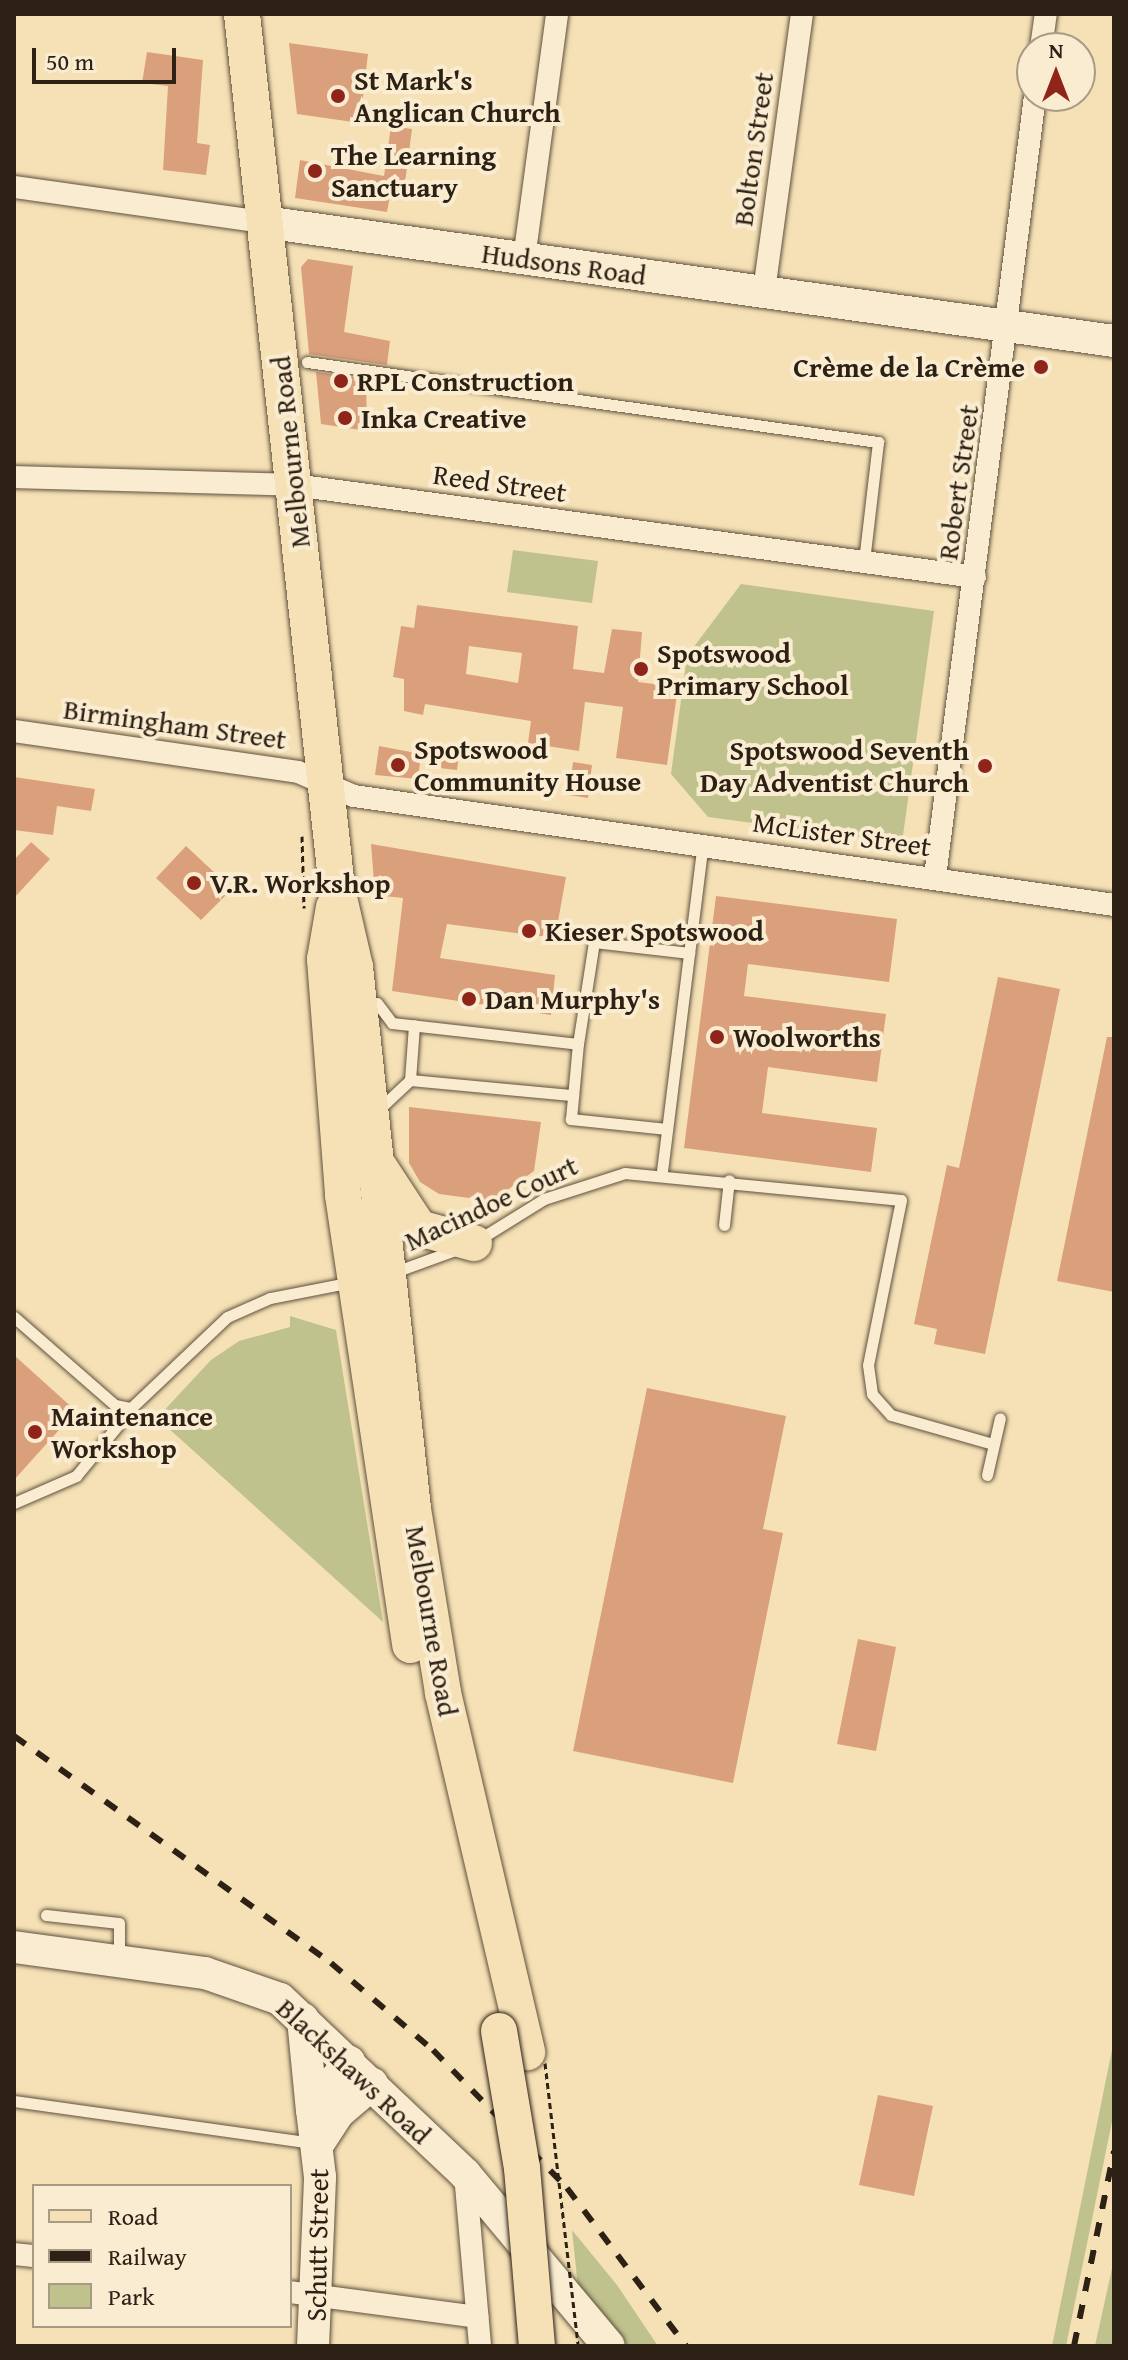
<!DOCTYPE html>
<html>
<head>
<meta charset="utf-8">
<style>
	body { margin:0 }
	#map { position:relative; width:1128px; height:2360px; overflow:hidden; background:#f6e1b6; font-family:"Gentium Book Plus",serif }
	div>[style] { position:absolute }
	.green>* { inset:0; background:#bfc28c }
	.building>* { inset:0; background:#daa07b }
	.path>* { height:3px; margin-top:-1.5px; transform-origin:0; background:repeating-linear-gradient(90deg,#2d2116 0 6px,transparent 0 10px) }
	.roads { filter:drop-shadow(0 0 2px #5f513e) drop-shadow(0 0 2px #5f513e) }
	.lane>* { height:11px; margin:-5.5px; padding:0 5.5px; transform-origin:5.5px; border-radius:5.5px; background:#f9ecd0 }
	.street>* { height:22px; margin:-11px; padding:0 11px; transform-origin:11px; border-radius:11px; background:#f9ecd0 }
	.secondary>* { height:32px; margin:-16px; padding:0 16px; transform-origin:16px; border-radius:16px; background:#f9ecd0 }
	.primary>* { height:36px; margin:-18px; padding:0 18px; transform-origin:18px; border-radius:18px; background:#f6e1b6 }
	.rail>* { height:6px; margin-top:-3px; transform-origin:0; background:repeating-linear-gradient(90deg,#2d2116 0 14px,transparent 0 28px) }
	.path-bridge>* { height:3px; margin-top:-1.5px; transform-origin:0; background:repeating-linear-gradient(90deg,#2d2116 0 6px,transparent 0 10px) }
	.bridges { filter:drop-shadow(0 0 2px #2d2116) drop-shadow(0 0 2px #2d2116) }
	.primary-bridge>* { height:36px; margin:-18px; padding:0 18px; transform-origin:18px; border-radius:18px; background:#f6e1b6 }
	.dots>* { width:22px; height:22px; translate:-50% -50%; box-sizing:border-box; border:4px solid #f9ecd0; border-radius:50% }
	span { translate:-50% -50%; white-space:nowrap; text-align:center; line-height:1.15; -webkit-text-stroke:8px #f9ecd0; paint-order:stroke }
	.poi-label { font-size:28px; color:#2d2116; font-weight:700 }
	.left { translate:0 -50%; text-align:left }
	.right { translate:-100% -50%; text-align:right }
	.street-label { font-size:28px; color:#2d2116 }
	.frame { position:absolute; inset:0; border:16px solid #2d2116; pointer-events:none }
	.legend { position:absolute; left:32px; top:2184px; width:260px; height:144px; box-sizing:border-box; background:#f9ecd0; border:2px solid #a79b86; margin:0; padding:10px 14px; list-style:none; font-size:24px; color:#2d2116 }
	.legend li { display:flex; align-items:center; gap:16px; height:40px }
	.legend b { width:40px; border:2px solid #a79b86 }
	.north { position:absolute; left:1016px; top:32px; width:80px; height:80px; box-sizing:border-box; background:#f9ecd0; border:2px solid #a79b86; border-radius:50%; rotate:0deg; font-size:22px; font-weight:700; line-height:32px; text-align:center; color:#2d2116 }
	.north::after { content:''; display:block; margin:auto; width:28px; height:36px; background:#8f2418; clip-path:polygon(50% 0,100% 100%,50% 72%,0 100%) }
	.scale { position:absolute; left:32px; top:48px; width:144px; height:36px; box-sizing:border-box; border:4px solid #2d2116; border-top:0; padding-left:10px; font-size:24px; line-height:28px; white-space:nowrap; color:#2d2116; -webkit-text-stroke:6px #f9ecd0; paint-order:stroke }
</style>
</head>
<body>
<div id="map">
	<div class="green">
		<i style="clip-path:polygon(513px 550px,598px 561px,592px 603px,507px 592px)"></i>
		<i style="clip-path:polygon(741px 584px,934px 611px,902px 843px,708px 817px,671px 774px,687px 656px)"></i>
		<i style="clip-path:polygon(290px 1316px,336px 1330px,383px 1622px,157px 1418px,211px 1360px,239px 1341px,290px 1327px)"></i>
		<i style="clip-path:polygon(1114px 2040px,1114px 2112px,1066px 2346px,1052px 2346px)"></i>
		<i style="clip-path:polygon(572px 2230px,617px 2285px,658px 2346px,620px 2346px,578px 2287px)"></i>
		<i style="clip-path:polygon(1114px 2259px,1114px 2346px,1095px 2346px)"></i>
	</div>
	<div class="building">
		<i style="clip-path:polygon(289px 43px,368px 54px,360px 123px,297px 114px)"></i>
		<i style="clip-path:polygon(147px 52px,203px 60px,197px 143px,210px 145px,206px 175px,163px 170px,168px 86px,142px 83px)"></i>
		<i style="clip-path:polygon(391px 126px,412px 129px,403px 198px,390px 196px,387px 212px,295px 198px,300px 160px,384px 176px)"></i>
		<i style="clip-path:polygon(308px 259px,353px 266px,344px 332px,390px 341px,387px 365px,309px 354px,301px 267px)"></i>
		<i style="clip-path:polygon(316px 372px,366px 379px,367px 431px,321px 424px)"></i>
		<i style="clip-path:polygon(evenodd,417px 605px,578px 626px,573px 669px,604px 673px,612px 629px,642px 632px,638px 682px,678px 687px,667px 765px,616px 758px,623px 707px,585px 702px,579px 751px,528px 743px,531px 721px,425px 704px,423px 715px,404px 711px,404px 679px,393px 677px,401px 626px,414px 628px,417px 605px,469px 646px,522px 653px,518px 683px,466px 674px,469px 646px)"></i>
		<i style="clip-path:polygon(379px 746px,421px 754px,418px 779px,375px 775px)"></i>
		<i style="clip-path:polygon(441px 752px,459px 754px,457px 770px,439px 768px)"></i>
		<i style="clip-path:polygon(573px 762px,592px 765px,588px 798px,569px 795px)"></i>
		<i style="clip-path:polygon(14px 777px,95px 789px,91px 811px,57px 806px,53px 835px,14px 830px)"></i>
		<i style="clip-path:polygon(31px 842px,50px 859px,14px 898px,14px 860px)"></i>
		<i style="clip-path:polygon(371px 844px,566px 877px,555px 938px,447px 924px,440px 958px,555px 975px,551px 1015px,392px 991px,403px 898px,375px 895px)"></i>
		<i style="clip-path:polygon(186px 846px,232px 889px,201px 920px,156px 878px)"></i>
		<i style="clip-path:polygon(716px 896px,897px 919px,889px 982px,748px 964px,744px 996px,886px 1014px,877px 1082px,768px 1067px,762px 1113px,877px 1128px,871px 1172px,684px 1148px)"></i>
		<i style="clip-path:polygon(998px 977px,1060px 989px,985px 1354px,934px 1344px,937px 1329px,914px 1324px,947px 1165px,959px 1168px)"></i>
		<i style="clip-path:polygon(1107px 1037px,1114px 1037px,1114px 1292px,1057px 1281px)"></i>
		<i style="clip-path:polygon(409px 1107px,541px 1122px,534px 1171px,492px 1201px,439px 1194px,420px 1182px,409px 1163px)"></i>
		<i style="clip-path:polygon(14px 1355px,76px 1411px,14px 1480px)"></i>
		<i style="clip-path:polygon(647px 1388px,786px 1416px,763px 1529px,783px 1533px,733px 1783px,573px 1751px)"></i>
		<i style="clip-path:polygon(858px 1639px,896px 1647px,876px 1751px,837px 1744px)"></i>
		<i style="clip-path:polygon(878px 2095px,933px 2106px,914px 2196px,859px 2185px)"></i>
	</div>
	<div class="path">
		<i style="left:302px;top:836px;width:72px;rotate:88.4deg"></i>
	</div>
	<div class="roads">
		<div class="lane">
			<i style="left:307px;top:362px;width:577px;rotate:7.98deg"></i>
			<i style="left:878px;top:442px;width:121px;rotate:96.7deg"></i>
			<i style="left:377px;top:1003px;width:25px;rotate:53deg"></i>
			<i style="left:392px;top:1023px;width:187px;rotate:6.4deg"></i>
			<i style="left:410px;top:1080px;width:55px;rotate:-85.8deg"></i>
			<i style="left:377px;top:1111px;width:45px;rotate:-43.2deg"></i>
			<i style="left:410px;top:1080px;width:164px;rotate:5.3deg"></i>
			<i style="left:667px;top:1129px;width:97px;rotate:-174.1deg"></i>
			<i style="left:571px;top:1119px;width:75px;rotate:-84.7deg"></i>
			<i style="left:578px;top:1044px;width:103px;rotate:-81.1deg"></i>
			<i style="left:594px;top:942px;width:96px;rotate:6.6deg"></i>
			<i style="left:662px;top:1171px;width:330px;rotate:-82.9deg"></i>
			<i style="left:724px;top:1225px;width:45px;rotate:-83.7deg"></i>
			<i style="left:478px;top:1240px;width:78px;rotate:-31.8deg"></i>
			<i style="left:544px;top:1199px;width:85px;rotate:-17.8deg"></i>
			<i style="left:625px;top:1173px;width:277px;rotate:5.6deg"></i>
			<i style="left:901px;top:1200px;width:168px;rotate:101.3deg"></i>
			<i style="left:868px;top:1365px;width:29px;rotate:82deg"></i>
			<i style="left:872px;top:1394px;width:28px;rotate:48deg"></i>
			<i style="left:891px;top:1415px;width:106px;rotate:15.9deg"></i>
			<i style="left:392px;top:1273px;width:70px;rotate:-20deg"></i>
			<i style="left:14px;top:1317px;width:134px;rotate:41.1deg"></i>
			<i style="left:115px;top:1405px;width:16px;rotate:11deg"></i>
			<i style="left:131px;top:1408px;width:132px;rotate:-43.5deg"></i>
			<i style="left:227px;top:1317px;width:47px;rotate:-23.8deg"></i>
			<i style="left:270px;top:1298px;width:84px;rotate:-11deg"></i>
			<i style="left:987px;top:1475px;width:58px;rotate:-77.2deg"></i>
			<i style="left:14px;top:1503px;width:68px;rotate:-23.5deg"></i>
			<i style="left:76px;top:1476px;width:66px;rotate:-50.5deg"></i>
			<i style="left:118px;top:1425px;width:18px;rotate:-74deg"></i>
			<i style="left:46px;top:1915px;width:73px;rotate:6.3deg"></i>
			<i style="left:119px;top:1923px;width:38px;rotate:90deg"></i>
			<i style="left:14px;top:2101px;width:303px;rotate:8deg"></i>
		</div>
		<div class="street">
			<i style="left:1041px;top:48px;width:34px;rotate:-82deg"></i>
			<i style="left:14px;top:187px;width:252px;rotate:8deg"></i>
			<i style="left:524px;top:259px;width:247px;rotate:-82.3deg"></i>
			<i style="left:764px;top:291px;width:280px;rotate:-82.2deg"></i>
			<i style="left:14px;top:477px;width:280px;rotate:1.6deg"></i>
			<i style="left:294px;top:485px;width:687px;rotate:7.69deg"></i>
			<i style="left:14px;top:731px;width:287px;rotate:8.2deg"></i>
			<i style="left:298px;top:772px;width:61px;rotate:23.2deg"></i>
			<i style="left:354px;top:796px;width:768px;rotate:8.16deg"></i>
			<i style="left:935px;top:877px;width:787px;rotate:-82.7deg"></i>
			<i style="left:465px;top:2174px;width:173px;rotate:85deg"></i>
			<i style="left:14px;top:2254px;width:20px;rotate:6deg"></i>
			<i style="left:290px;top:2292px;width:189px;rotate:7.6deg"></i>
		</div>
		<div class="secondary">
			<i style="left:264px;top:222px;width:858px;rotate:7.97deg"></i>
			<i style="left:14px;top:1947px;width:193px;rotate:7.8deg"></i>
			<i style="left:205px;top:1973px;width:79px;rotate:19.1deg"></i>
			<i style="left:280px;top:1999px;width:255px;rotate:43.4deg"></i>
			<i style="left:465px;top:2174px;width:224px;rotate:50.1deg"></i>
			<i style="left:303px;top:2019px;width:91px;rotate:84.4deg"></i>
			<i style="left:318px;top:2144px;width:37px;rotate:-57deg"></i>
			<i style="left:338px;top:2113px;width:45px;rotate:-40.5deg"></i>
			<i style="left:313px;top:2346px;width:169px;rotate:-87.6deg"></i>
			<i style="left:320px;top:2177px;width:67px;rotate:-96.8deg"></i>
			<i style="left:312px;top:2110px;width:61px;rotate:-52.4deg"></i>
		</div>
		<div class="primary">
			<i style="left:242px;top:14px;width:880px;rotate:83.8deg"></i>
			<i style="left:337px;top:889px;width:80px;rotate:77deg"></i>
			<i style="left:355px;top:967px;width:545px;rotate:83.89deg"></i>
			<i style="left:413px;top:1509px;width:186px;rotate:80.7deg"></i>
			<i style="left:443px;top:1693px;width:369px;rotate:76.8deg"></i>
			<i style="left:334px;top:907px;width:53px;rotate:99.8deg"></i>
			<i style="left:325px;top:959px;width:237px;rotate:85.6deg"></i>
			<i style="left:343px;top:1195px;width:455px;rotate:81.5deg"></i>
			<i style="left:379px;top:1167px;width:73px;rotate:56.7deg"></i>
			<i style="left:419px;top:1228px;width:57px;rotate:15.3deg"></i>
		</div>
	</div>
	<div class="rail">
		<i style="left:14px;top:1736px;width:390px;rotate:35.6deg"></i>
		<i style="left:331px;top:1963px;width:134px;rotate:40.5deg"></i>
		<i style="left:433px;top:2050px;width:192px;rotate:45.8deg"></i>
		<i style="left:567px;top:2188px;width:198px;rotate:53deg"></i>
		<i style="left:1074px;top:2346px;width:199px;rotate:-78.4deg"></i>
	</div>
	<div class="path-bridge">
		<i style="left:545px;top:2063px;width:285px;rotate:83.3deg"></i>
	</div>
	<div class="bridges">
		<div class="primary-bridge">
			<i style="left:499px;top:2031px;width:139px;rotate:80.5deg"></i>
			<i style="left:522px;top:2168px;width:179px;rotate:85.2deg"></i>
		</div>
	</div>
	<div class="dots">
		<i style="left:338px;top:96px;background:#8f2418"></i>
		<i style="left:315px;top:171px;background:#8f2418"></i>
		<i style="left:1041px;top:367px;background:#8f2418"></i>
		<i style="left:341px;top:381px;background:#8f2418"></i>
		<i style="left:345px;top:418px;background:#8f2418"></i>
		<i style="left:641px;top:669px;background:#8f2418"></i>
		<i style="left:398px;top:765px;background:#8f2418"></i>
		<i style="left:985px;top:766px;background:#8f2418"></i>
		<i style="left:194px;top:883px;background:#8f2418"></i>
		<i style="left:529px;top:931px;background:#8f2418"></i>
		<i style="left:469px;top:999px;background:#8f2418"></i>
		<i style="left:717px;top:1037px;background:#8f2418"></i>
		<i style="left:35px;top:1432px;background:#8f2418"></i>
	</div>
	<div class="poi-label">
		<span class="left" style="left:354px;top:96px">St Mark's<br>Anglican Church</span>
		<span class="left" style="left:331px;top:171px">The Learning<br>Sanctuary</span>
		<span class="right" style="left:1025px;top:367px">Crème de la Crème</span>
		<span class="left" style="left:357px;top:381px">RPL Construction</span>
		<span class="left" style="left:361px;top:418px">Inka Creative</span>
		<span class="left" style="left:657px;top:669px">Spotswood<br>Primary School</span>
		<span class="left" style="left:414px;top:765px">Spotswood<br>Community House</span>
		<span class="right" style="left:969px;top:766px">Spotswood Seventh<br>Day Adventist Church</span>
		<span class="left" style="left:210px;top:883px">V.R. Workshop</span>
		<span class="left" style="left:545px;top:931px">Kieser Spotswood</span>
		<span class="left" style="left:485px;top:999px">Dan Murphy's</span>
		<span class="left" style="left:733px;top:1037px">Woolworths</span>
		<span class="left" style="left:51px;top:1432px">Maintenance<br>Workshop</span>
	</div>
	<div class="street-label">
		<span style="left:753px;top:149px;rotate:-82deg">Bolton Street</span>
		<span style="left:564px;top:264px;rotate:8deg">Hudsons Road</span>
		<span style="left:290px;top:452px;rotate:-96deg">Melbourne Road</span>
		<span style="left:958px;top:482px;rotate:-82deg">Robert Street</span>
		<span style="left:500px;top:483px;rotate:8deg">Reed Street</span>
		<span style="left:175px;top:724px;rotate:8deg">Birmingham Street</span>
		<span style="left:842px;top:834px;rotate:8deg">McLister Street</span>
		<span style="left:491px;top:1203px;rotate:-25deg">Macindoe Court</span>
		<span style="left:432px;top:1621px;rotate:80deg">Melbourne Road</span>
		<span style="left:354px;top:2071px;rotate:43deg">Blackshaws Road</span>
		<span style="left:317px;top:2245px;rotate:-89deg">Schutt Street</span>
	</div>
	<div class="frame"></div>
	<ul class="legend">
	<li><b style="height:10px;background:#f6e1b6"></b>Road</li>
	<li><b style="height:10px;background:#2d2116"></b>Railway</li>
	<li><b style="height:22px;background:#bfc28c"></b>Park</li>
	</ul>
	<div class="north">N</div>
	<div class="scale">50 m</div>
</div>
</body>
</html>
